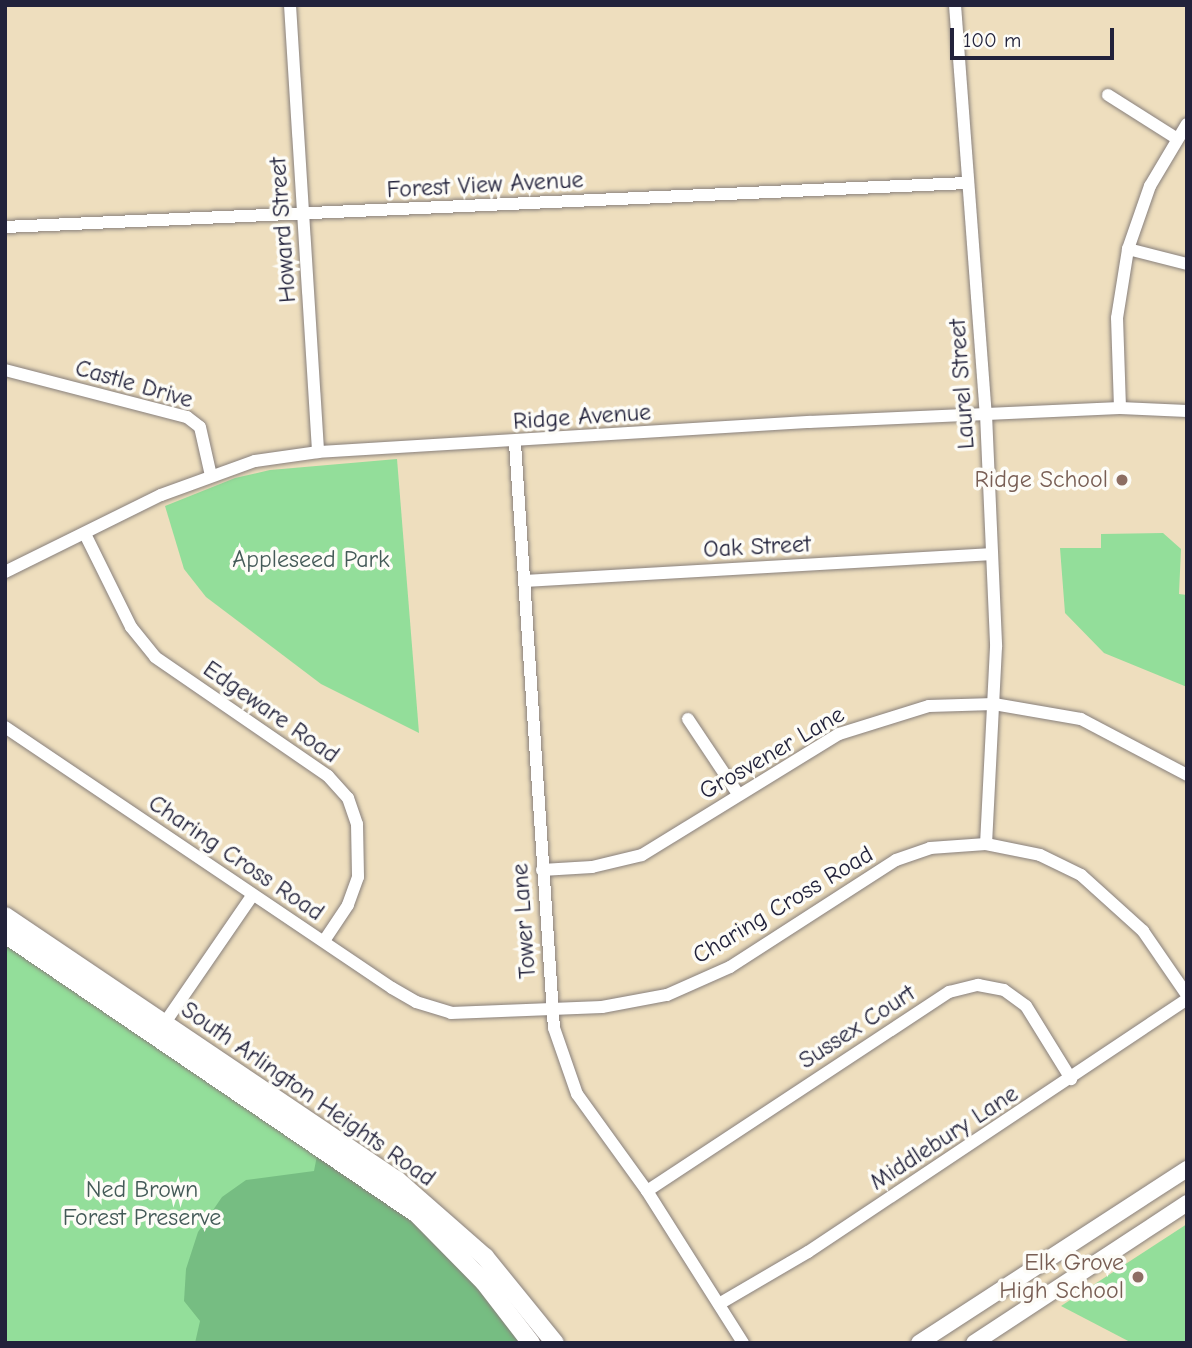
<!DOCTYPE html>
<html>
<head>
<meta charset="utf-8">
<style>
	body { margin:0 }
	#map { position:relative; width:1192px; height:1348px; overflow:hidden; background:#eedebe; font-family:"Comic Neue",sans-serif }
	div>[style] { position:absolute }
	.green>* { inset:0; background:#93de9a }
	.forest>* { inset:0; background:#76bd82 }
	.roads { filter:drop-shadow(0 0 2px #88807c) drop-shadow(0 0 2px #88807c) }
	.minor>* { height:12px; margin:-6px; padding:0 6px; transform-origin:6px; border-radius:6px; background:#fff }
	.tertiary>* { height:16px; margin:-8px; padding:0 8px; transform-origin:8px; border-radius:8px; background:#fff }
	.secondary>* { height:18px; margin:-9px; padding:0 9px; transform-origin:9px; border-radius:9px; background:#fff }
	.dots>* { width:19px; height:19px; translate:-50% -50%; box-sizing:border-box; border:4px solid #fdfcf7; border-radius:50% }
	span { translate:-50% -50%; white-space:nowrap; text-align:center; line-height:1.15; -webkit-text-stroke:7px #fdfcf7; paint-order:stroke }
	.street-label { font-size:24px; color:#22223b }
	.education-label { font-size:24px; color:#785e54 }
	.right { translate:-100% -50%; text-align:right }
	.park-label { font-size:24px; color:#445a58 }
	.frame { position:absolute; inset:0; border:7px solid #22223b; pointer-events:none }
	.scale { position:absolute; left:950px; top:28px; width:164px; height:32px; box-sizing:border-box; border:4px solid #22223b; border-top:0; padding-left:9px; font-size:21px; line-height:24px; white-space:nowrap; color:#22223b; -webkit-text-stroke:5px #fdfcf7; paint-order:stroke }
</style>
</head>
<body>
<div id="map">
	<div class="green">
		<i style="clip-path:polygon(397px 459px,419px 733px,321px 684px,206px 597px,184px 569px,165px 506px,235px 478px,270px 470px)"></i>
		<i style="clip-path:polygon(1163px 533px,1181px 549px,1179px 594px,1187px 595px,1187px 687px,1104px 653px,1065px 613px,1060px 548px,1101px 548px,1101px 534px)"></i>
		<i style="clip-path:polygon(5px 934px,319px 1145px,518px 1343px,5px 1343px)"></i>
		<i style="clip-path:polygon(1187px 1224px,1187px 1343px,1132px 1343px,1061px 1306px)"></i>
	</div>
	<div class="forest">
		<i style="clip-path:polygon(319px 1145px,416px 1213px,531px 1343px,195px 1343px,200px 1321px,184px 1301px,186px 1269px,198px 1232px,222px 1197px,246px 1180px,314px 1171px)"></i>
	</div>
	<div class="roads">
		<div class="minor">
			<i style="left:290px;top:5px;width:448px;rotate:86.4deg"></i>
			<i style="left:955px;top:5px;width:410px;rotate:85.7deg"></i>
			<i style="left:986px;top:414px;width:233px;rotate:87.5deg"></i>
			<i style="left:996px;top:647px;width:197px;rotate:92.9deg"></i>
			<i style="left:1108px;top:95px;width:80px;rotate:32.3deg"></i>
			<i style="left:5px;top:227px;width:963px;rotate:-2.62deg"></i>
			<i style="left:1128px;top:249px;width:61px;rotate:14.3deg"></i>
			<i style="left:5px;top:370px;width:188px;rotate:14.5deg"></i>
			<i style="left:187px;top:417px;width:16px;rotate:38deg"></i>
			<i style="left:200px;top:427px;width:50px;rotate:77.3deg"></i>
			<i style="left:1120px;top:408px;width:90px;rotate:-91.9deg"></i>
			<i style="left:1117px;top:318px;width:70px;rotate:-80.9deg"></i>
			<i style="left:1128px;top:249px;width:67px;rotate:-70.8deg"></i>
			<i style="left:1150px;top:186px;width:72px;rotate:-59.2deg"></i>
			<i style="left:515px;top:443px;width:586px;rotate:86.19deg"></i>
			<i style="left:554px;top:1028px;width:70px;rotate:70.8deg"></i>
			<i style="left:577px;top:1094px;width:120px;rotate:54.2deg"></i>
			<i style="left:647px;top:1191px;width:180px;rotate:57.7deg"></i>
			<i style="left:86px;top:536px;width:102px;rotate:63.7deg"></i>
			<i style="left:131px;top:627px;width:38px;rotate:51deg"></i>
			<i style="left:155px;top:657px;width:210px;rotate:34.5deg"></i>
			<i style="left:328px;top:776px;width:30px;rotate:48deg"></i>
			<i style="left:348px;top:798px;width:28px;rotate:71deg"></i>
			<i style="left:357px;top:824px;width:53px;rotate:88.9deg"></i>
			<i style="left:358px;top:877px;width:30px;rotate:110deg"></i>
			<i style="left:348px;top:905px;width:43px;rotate:123.7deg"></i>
			<i style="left:5px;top:572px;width:174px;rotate:-26.3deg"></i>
			<i style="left:161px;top:495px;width:100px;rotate:-19.9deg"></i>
			<i style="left:255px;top:461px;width:64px;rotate:-8.1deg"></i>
			<i style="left:318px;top:452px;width:492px;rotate:-3.5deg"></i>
			<i style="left:809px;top:422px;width:311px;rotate:-2.6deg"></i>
			<i style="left:1120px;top:408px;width:67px;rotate:2.6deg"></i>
			<i style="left:526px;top:581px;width:466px;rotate:-3.3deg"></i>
			<i style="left:688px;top:719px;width:90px;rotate:56.3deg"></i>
			<i style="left:5px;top:727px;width:467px;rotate:34deg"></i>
			<i style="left:392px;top:988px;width:28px;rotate:30deg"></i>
			<i style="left:416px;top:1002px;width:37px;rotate:17deg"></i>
			<i style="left:451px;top:1013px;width:151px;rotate:-2.3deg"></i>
			<i style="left:602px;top:1007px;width:66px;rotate:-10.5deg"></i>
			<i style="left:667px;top:995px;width:69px;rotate:-24deg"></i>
			<i style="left:730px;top:967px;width:197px;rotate:-32.8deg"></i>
			<i style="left:896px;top:860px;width:36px;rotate:-19deg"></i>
			<i style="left:930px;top:848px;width:56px;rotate:-4.1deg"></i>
			<i style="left:986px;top:844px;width:55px;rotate:11.5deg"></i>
			<i style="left:1040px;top:855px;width:46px;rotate:26deg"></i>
			<i style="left:1081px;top:875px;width:84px;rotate:42.1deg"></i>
			<i style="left:1143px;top:931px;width:78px;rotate:55.5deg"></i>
			<i style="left:542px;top:870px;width:50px;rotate:-3.4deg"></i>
			<i style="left:592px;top:867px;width:51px;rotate:-13.5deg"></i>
			<i style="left:642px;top:855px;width:231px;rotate:-31.6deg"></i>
			<i style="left:839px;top:734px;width:94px;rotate:-17.3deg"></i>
			<i style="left:929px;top:706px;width:65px;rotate:-1.8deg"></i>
			<i style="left:994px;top:704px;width:88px;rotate:9.8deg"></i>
			<i style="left:1081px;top:719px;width:120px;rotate:27.8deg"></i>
			<i style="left:164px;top:1024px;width:155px;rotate:-55.5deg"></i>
			<i style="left:647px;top:1191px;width:362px;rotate:-33.4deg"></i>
			<i style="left:949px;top:992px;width:30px;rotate:-14deg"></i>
			<i style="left:978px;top:985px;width:26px;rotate:11deg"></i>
			<i style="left:1004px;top:990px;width:27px;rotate:36deg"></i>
			<i style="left:1026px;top:1006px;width:86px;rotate:58.3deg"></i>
			<i style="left:719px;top:1304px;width:103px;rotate:-30.3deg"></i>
			<i style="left:808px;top:1252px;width:456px;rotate:-33.7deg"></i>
		</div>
		<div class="tertiary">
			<i style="left:919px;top:1343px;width:320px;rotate:-33deg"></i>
			<i style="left:974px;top:1343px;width:255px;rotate:-33.3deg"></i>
		</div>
		<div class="secondary">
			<i style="left:5px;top:916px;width:473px;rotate:34deg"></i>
			<i style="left:397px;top:1180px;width:117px;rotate:41.2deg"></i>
			<i style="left:485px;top:1257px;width:111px;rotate:50.9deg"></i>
			<i style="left:5px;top:934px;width:497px;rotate:34.2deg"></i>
			<i style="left:416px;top:1213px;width:97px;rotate:45.4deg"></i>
			<i style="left:484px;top:1282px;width:77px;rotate:52.4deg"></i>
		</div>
	</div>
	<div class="dots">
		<i style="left:1122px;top:480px;background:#8d6e63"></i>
		<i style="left:1138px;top:1277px;background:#8d6e63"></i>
	</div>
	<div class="street-label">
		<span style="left:485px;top:185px;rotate:-3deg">Forest View Avenue</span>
		<span style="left:283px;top:230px;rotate:-94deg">Howard Street</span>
		<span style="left:134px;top:384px;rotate:16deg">Castle Drive</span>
		<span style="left:962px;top:384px;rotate:-94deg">Laurel Street</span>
		<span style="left:582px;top:417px;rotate:-4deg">Ridge Avenue</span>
		<span style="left:757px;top:547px;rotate:-3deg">Oak Street</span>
		<span style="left:271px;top:712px;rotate:35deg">Edgeware Road</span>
		<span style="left:772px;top:753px;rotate:-30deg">Grosvener Lane</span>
		<span style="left:236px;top:858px;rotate:34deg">Charing Cross Road</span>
		<span style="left:783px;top:905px;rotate:-31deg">Charing Cross Road</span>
		<span style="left:524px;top:921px;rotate:-94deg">Tower Lane</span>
		<span style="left:857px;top:1027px;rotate:-33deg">Sussex Court</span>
		<span style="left:308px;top:1094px;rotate:35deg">South Arlington Heights Road</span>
		<span style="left:944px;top:1138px;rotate:-33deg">Middlebury Lane</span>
	</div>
	<div class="education-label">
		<span class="right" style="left:1108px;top:480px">Ridge School</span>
		<span class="right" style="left:1124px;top:1277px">Elk Grove<br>High School</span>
	</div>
	<div class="park-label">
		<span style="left:311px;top:560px">Appleseed Park</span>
		<span style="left:142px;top:1204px">Ned Brown<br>Forest Preserve</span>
	</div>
	<div class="frame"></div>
	<div class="scale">100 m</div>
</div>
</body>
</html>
